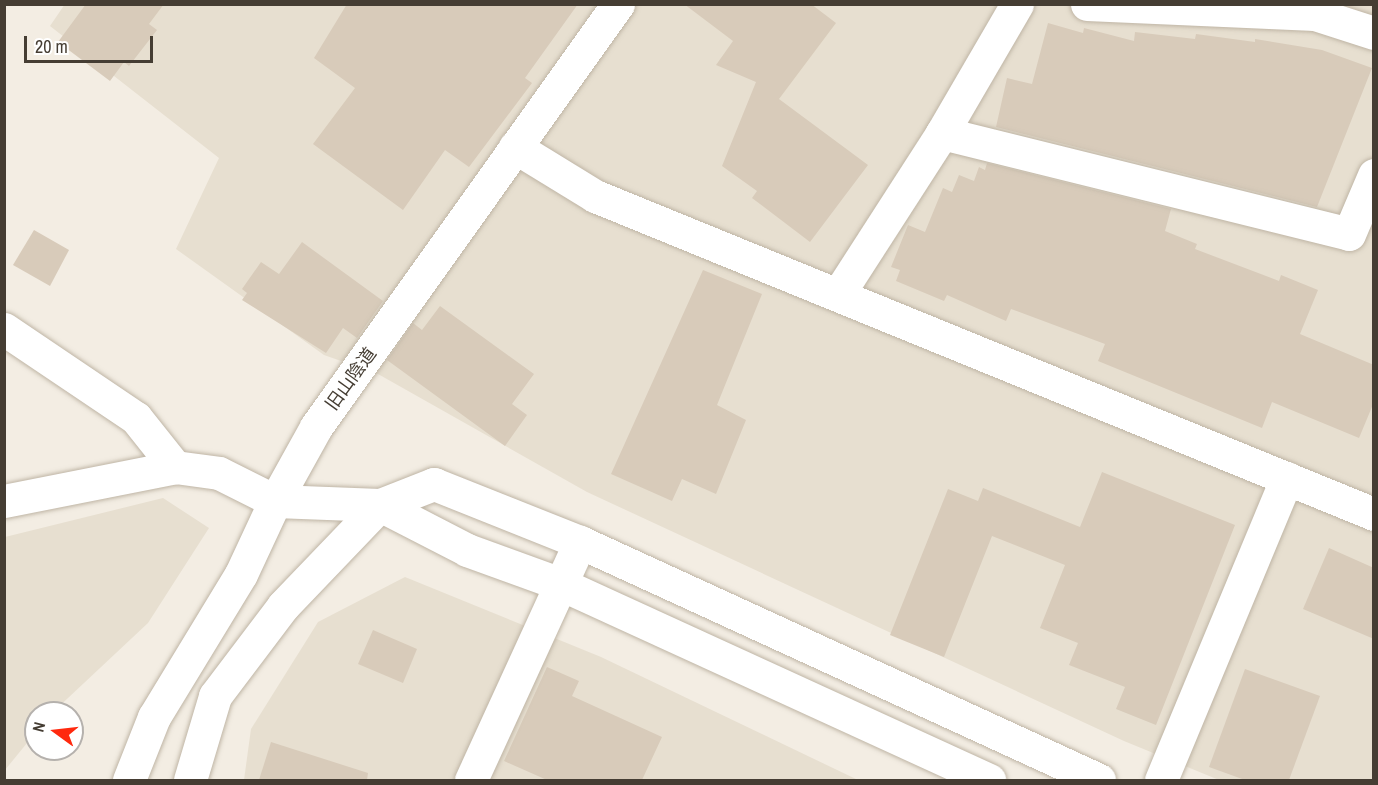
<!DOCTYPE html>
<html>
<head>
<meta charset="utf-8">
<style>
	body { margin:0 }
	#map { position:relative; width:1378px; height:785px; overflow:hidden; background:#f3ede3; font-family:"Archivo Narrow","Noto Sans JP",sans-serif }
	div>[style] { position:absolute }
	.residential>* { inset:0; background:#e7dfd0 }
	.building>* { inset:0; background:#d8cbba }
	.roads { filter:drop-shadow(0 0 2px #bfb5a5) drop-shadow(0 0 2px #bfb5a5) }
	.minor>* { height:33px; margin:-16.5px; padding:0 16.5px; transform-origin:16.5px; border-radius:16.5px; background:#fff }
	.tertiary>* { height:33px; margin:-16.5px; padding:0 16.5px; transform-origin:16.5px; border-radius:16.5px; background:#fff }
	span { translate:-50% -50%; white-space:nowrap; text-align:center; line-height:1.15; -webkit-text-stroke:4.5px #fff; paint-order:stroke }
	.street-label { font-size:18px; color:#453d33 }
	.frame { position:absolute; inset:0; border:6px solid #453d33; pointer-events:none }
	.north { position:absolute; left:24px; top:701px; width:60px; height:60px; box-sizing:border-box; background:#fff; border:2px solid #b5b1ad; border-radius:50%; rotate:285deg; font-size:16px; font-weight:700; line-height:24px; text-align:center; color:#453d33 }
	.north::after { content:''; display:block; margin:auto; width:21px; height:27px; background:#ff290e; clip-path:polygon(50% 0,100% 100%,50% 72%,0 100%) }
	.scale { position:absolute; left:24px; top:36px; width:129px; height:27px; box-sizing:border-box; border:3px solid #453d33; border-top:0; padding-left:8px; font-size:18px; line-height:21px; white-space:nowrap; color:#453d33; -webkit-text-stroke:4px #fff; paint-order:stroke }
</style>
</head>
<body>
<div id="map">
	<div class="residential">
		<i style="clip-path:polygon(65px 4px,1373px 5px,1373px 780px,1219px 780px,1124px 741px,587px 492px,378px 374px,324px 355px,176px 249px,219px 158px,50px 26px)"></i>
		<i style="clip-path:polygon(163px 498px,209px 528px,148px 623px,52px 713px,36px 713px,36px 732px,5px 770px,5px 537px)"></i>
		<i style="clip-path:polygon(405px 577px,601px 657px,858px 780px,244px 780px,251px 729px,318px 622px)"></i>
	</div>
	<div class="building">
		<i style="clip-path:polygon(86px 4px,164px 4px,149px 24px,157px 30px,129px 66px,124px 62px,110px 81px,58px 42px)"></i>
		<i style="clip-path:polygon(347px 4px,578px 4px,525px 78px,532px 83px,469px 167px,445px 150px,403px 210px,313px 144px,355px 88px,314px 58px)"></i>
		<i style="clip-path:polygon(684px 4px,811px 4px,836px 23px,779px 99px,868px 165px,810px 242px,752px 198px,757px 191px,722px 166px,756px 82px,716px 65px,733px 41px)"></i>
		<i style="clip-path:polygon(1048px 23px,1083px 33px,1084px 28px,1134px 41px,1135px 32px,1195px 39px,1196px 34px,1255px 42px,1255px 39px,1322px 50px,1372px 68px,1317px 207px,996px 127px,1007px 78px,1032px 84px)"></i>
		<i style="clip-path:polygon(987px 163px,1171px 209px,1165px 231px,1197px 244px,1195px 249px,1279px 281px,1281px 275px,1318px 290px,1300px 334px,1374px 365px,1374px 402px,1359px 438px,1272px 402px,1262px 428px,1098px 361px,1105px 344px,1011px 309px,1006px 321px,947px 295px,944px 301px,896px 281px,900px 270px,891px 267px,908px 225px,925px 232px,943px 188px,952px 192px,959px 175px,974px 181px,979px 167px,985px 170px)"></i>
		<i style="clip-path:polygon(34px 230px,69px 250px,50px 286px,13px 265px)"></i>
		<i style="clip-path:polygon(302px 242px,383px 301px,357px 338px,343px 328px,326px 353px,242px 300px,247px 293px,242px 289px,261px 262px,279px 274px)"></i>
		<i style="clip-path:polygon(703px 270px,762px 294px,717px 405px,746px 420px,716px 494px,682px 479px,672px 501px,611px 474px)"></i>
		<i style="clip-path:polygon(440px 306px,534px 374px,512px 404px,527px 415px,505px 446px,387px 360px,413px 323px,422px 330px)"></i>
		<i style="clip-path:polygon(1102px 472px,1235px 525px,1156px 725px,1116px 709px,1125px 687px,1069px 665px,1078px 643px,1040px 628px,1065px 565px,992px 536px,944px 657px,890px 635px,948px 489px,978px 501px,983px 488px,1080px 527px)"></i>
		<i style="clip-path:polygon(1329px 548px,1374px 568px,1374px 639px,1303px 609px)"></i>
		<i style="clip-path:polygon(373px 630px,417px 649px,403px 683px,358px 664px)"></i>
		<i style="clip-path:polygon(547px 667px,579px 681px,572px 696px,662px 737px,642px 780px,547px 780px,504px 761px)"></i>
		<i style="clip-path:polygon(1245px 669px,1320px 696px,1289px 780px,1245px 780px,1209px 767px)"></i>
		<i style="clip-path:polygon(271px 742px,368px 773px,367px 780px,259px 780px)"></i>
	</div>
	<div class="roads">
		<div class="minor">
			<i style="left:1087px;top:4px;width:228px;rotate:2.5deg"></i>
			<i style="left:1315px;top:14px;width:62px;rotate:17.9deg"></i>
			<i style="left:942px;top:133px;width:149px;rotate:-59.8deg"></i>
			<i style="left:515px;top:147px;width:94px;rotate:31.5deg"></i>
			<i style="left:595px;top:196px;width:841px;rotate:22.21deg"></i>
			<i style="left:839px;top:293px;width:190px;rotate:-57.2deg"></i>
			<i style="left:942px;top:133px;width:419px;rotate:13.9deg"></i>
			<i style="left:1349px;top:234px;width:64px;rotate:-67deg"></i>
			<i style="left:4px;top:329px;width:159px;rotate:34deg"></i>
			<i style="left:136px;top:418px;width:63px;rotate:51.5deg"></i>
			<i style="left:275px;top:501px;width:85px;rotate:-61deg"></i>
			<i style="left:316px;top:427px;width:520px;rotate:-54.48deg"></i>
			<i style="left:471px;top:780px;width:262px;rotate:-65.4deg"></i>
			<i style="left:1161px;top:780px;width:327px;rotate:-67.4deg"></i>
		</div>
		<div class="tertiary">
			<i style="left:4px;top:501px;width:174px;rotate:-11.2deg"></i>
			<i style="left:175px;top:467px;width:44px;rotate:7.8deg"></i>
			<i style="left:219px;top:473px;width:63px;rotate:26.6deg"></i>
			<i style="left:275px;top:501px;width:105px;rotate:2.2deg"></i>
			<i style="left:380px;top:505px;width:58px;rotate:-21.3deg"></i>
			<i style="left:434px;top:484px;width:157px;rotate:21.7deg"></i>
			<i style="left:580px;top:542px;width:571px;rotate:24.63deg"></i>
			<i style="left:380px;top:505px;width:98px;rotate:27.3deg"></i>
			<i style="left:467px;top:550px;width:100px;rotate:19.9deg"></i>
			<i style="left:561px;top:584px;width:471px;rotate:24.6deg"></i>
			<i style="left:129px;top:780px;width:68px;rotate:-68.4deg"></i>
			<i style="left:154px;top:717px;width:167px;rotate:-58.7deg"></i>
			<i style="left:241px;top:574px;width:81px;rotate:-65deg"></i>
			<i style="left:190px;top:780px;width:88px;rotate:-73.4deg"></i>
			<i style="left:215px;top:696px;width:113px;rotate:-52.9deg"></i>
			<i style="left:283px;top:606px;width:140px;rotate:-46.2deg"></i>
		</div>
	</div>
	<div class="street-label">
		<span style="left:351px;top:379px;rotate:-54deg">旧山陰道</span>
	</div>
	<div class="frame"></div>
	<div class="north">N</div>
	<div class="scale">20 m</div>
</div>
</body>
</html>
